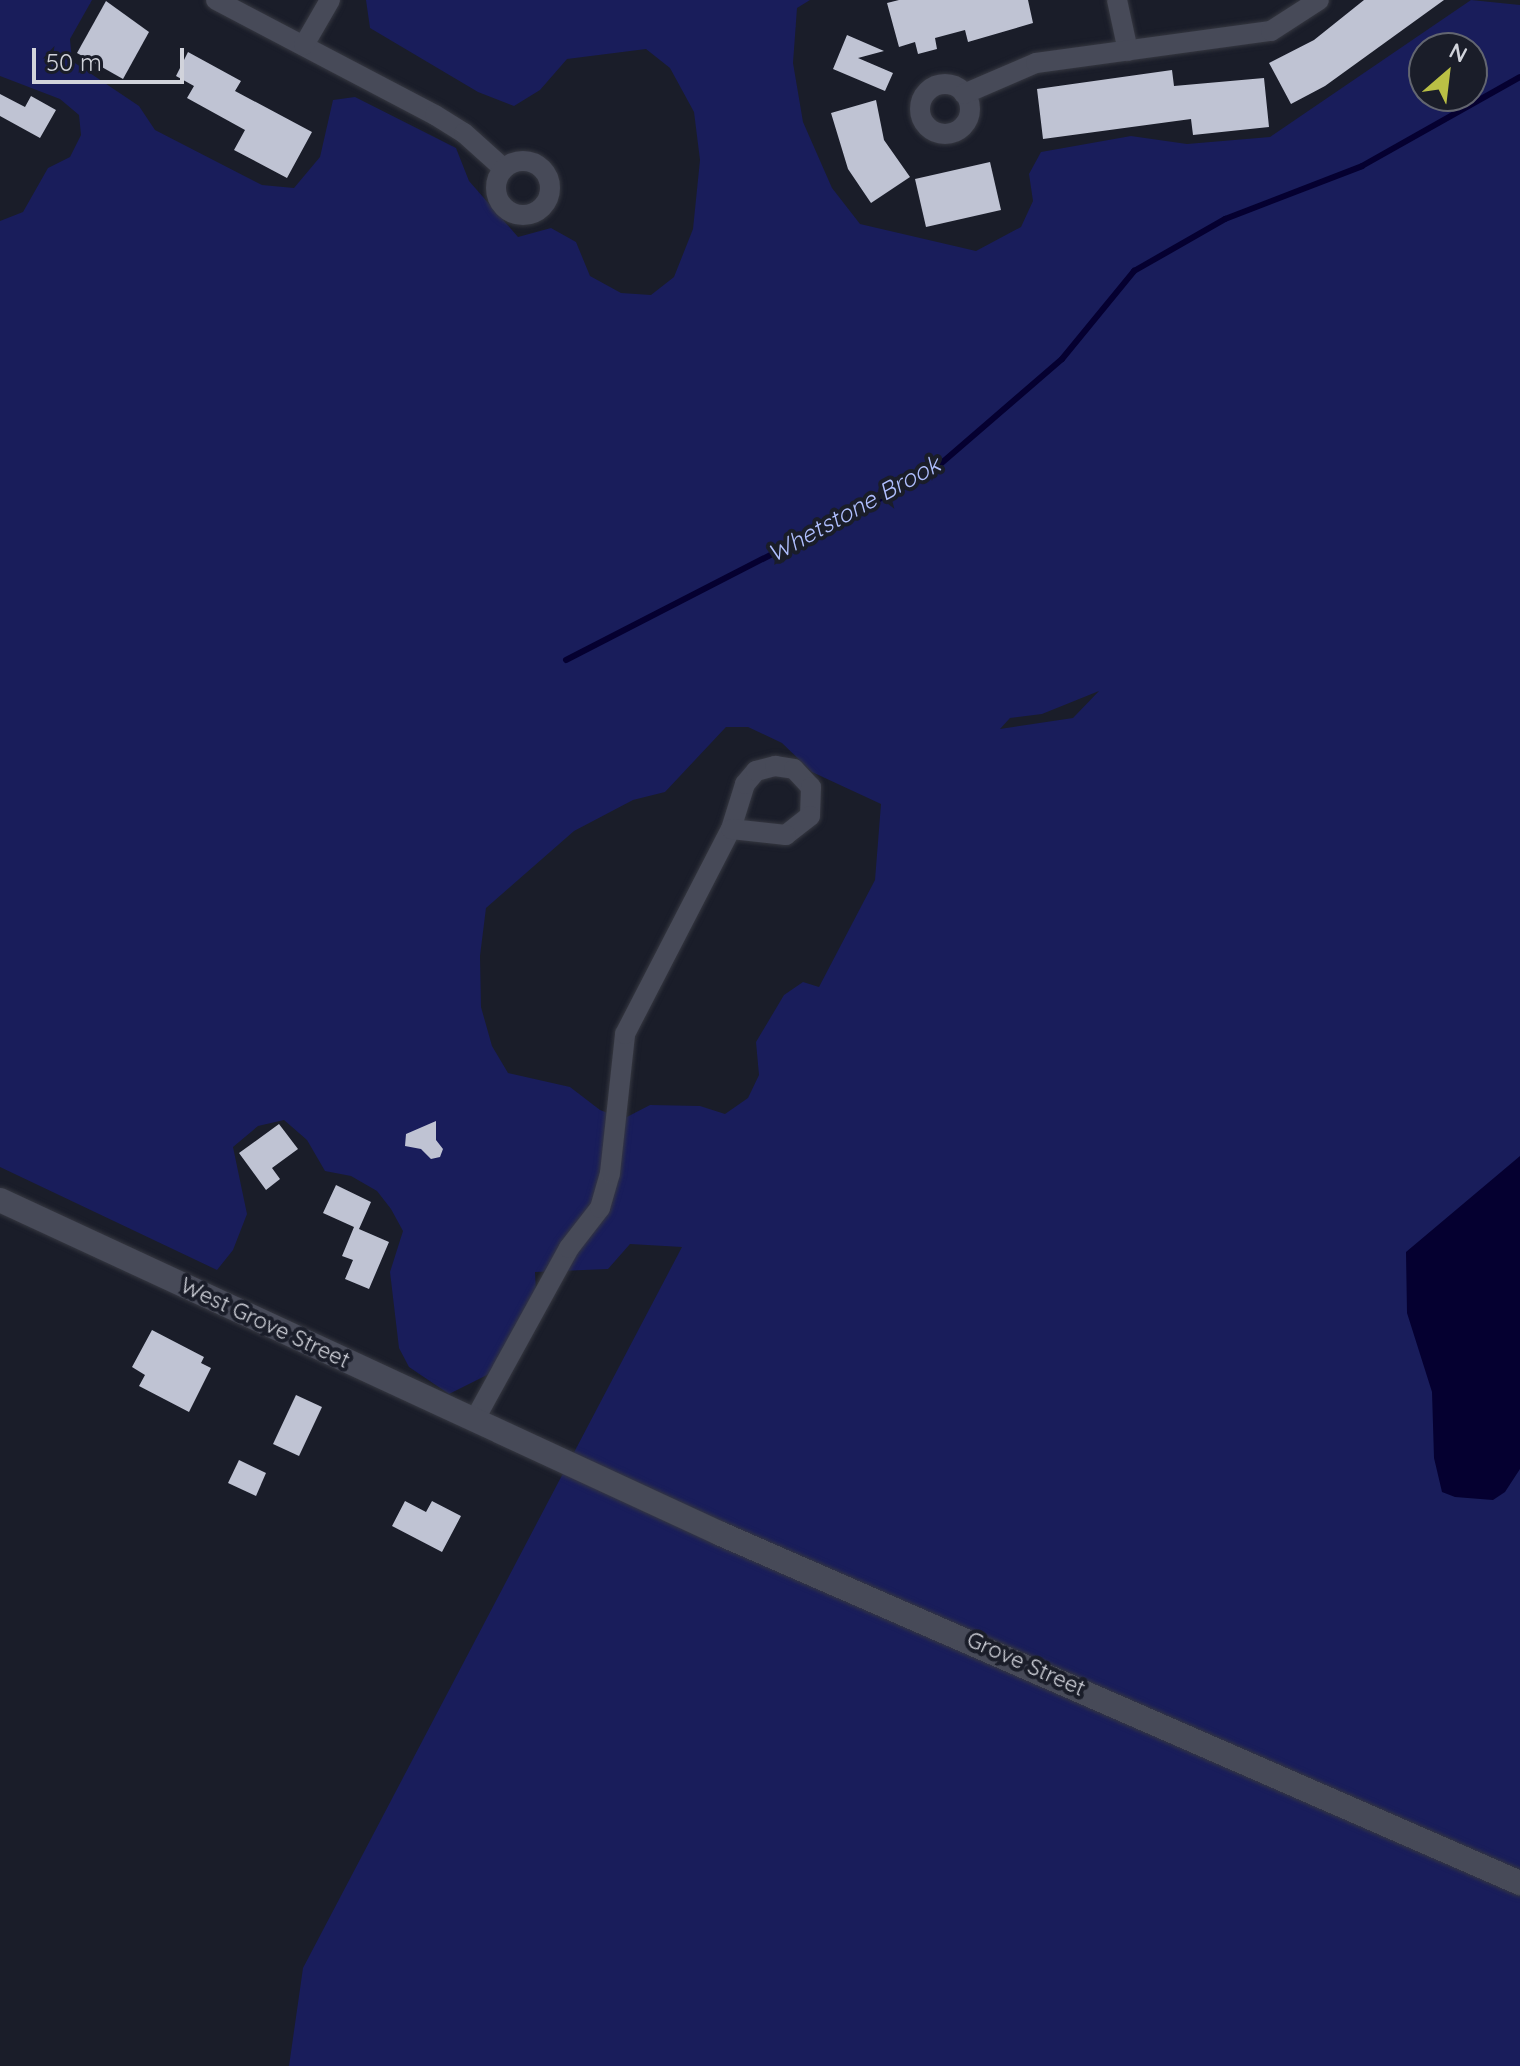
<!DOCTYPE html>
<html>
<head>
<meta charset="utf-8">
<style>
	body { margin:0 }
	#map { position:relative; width:1520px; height:2066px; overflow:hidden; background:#1a1d29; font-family:Quicksand,sans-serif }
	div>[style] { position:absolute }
	.green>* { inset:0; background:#191d5b }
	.water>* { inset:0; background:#050030 }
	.stream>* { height:6px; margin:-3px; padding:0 3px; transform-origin:3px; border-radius:3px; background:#050030 }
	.building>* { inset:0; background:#bfc3d3 }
	.roads { filter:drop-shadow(0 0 2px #363841) drop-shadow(0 0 2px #363841) }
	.street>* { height:20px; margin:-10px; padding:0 10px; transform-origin:10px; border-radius:10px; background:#474a58 }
	.street>.ring { margin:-10px; padding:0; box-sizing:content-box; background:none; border:20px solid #474a58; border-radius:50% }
	.secondary>* { height:24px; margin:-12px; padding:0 12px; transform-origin:12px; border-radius:12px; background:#474a58 }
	span { translate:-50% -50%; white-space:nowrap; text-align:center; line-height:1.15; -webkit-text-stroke:8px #1a1d29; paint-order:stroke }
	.street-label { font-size:22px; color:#d1d3db }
	.water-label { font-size:24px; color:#afbefd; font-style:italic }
	.north { position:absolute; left:1408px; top:32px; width:80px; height:80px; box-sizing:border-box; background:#1a1d29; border:2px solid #636670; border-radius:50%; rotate:28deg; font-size:22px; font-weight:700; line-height:32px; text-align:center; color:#d1d3db }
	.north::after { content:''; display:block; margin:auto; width:28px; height:36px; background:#bac045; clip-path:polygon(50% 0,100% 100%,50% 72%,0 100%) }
	.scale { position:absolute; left:32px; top:48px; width:152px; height:36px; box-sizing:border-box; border:4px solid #d1d3db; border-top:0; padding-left:10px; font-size:24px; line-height:28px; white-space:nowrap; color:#d1d3db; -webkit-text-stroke:6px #1a1d29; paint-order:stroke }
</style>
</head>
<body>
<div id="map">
	<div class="green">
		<i style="clip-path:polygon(evenodd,0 0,92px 0,70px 39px,72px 61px,139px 106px,155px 130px,262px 185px,294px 188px,320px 157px,333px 100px,355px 97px,456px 148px,469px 181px,518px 237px,551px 228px,576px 242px,590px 276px,621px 293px,651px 295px,674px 277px,693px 229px,700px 160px,694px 112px,670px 68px,646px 49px,567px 59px,540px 90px,514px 106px,478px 92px,370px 28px,366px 0,810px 0,797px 8px,793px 63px,803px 122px,832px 188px,860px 224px,976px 251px,1021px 227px,1033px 201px,1029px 174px,1041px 152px,1131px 136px,1187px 144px,1270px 137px,1471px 0,1520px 5px,1520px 2066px,289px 2066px,303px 1968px,682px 1247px,630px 1244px,608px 1269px,535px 1272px,536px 1291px,509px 1364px,449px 1394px,409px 1367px,399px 1348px,390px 1272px,403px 1231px,391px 1209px,377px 1191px,351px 1176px,325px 1171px,307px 1140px,284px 1120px,258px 1126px,233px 1147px,247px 1214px,233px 1250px,217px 1270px,0 1167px,0 221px,23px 212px,48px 168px,70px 157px,81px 135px,79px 115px,60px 99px,0 76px,0 0,1424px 48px,1472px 48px,1472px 96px,1424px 96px,1424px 48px,0 0,1099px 691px,1073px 718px,1000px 729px,1010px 718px,1042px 714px,1099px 691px,0 0,726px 727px,748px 727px,782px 743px,812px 772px,881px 804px,875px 880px,819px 987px,803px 982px,784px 995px,756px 1042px,759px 1075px,748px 1098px,725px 1114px,700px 1106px,650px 1105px,623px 1119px,600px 1110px,570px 1087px,508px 1073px,492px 1046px,481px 1007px,480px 956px,486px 908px,574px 831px,633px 800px,665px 792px,726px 727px)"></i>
	</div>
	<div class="water">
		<i style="clip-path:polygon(1520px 1156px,1520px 1469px,1505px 1492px,1493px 1500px,1455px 1497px,1442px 1492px,1434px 1458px,1432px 1392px,1407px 1313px,1406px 1252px)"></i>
	</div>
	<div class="stream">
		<i style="left:566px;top:660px;width:409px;rotate:-27.2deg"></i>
		<i style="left:930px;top:473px;width:174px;rotate:-40.8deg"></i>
		<i style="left:1062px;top:359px;width:114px;rotate:-50.7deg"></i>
		<i style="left:1134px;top:271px;width:105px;rotate:-29.7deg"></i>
		<i style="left:1225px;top:219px;width:147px;rotate:-21.1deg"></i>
		<i style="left:1362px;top:166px;width:181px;rotate:-29.4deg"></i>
	</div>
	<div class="building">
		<i style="clip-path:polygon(899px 0,1028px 0,1033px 23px,968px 42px,965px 30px,935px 38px,937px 49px,918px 54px,915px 42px,899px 47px,887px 3px)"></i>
		<i style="clip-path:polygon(1364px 0,1444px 0,1325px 86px,1291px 104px,1269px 63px,1314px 40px)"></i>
		<i style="clip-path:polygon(106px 1px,149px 32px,123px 79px,77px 53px)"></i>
		<i style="clip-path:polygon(847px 35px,884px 51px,858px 58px,893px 73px,885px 91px,833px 69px)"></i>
		<i style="clip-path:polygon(188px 52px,241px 81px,235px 91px,312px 132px,287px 178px,234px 150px,245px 130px,187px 98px,194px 86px,176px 76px)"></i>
		<i style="clip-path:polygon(1172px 70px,1174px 86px,1264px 78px,1269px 127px,1193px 135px,1191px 119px,1043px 139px,1037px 89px)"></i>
		<i style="clip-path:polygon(0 94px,25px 107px,31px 96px,56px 110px,40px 138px,0 116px)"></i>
		<i style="clip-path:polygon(876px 100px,884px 140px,910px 177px,871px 203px,848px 169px,831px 113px)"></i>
		<i style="clip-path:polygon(990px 162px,1001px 210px,926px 227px,915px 179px)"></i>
		<i style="clip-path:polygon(436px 1121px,436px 1140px,443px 1149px,440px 1157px,431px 1159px,421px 1149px,405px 1146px,406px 1134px)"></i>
		<i style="clip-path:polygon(279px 1124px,298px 1149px,272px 1168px,280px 1179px,266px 1190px,239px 1153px)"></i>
		<i style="clip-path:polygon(336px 1185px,371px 1202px,359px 1229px,389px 1242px,369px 1289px,345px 1279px,353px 1260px,342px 1256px,354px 1227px,323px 1213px)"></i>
		<i style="clip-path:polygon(152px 1330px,204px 1357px,201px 1363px,211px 1368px,189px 1412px,139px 1386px,145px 1375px,132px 1367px)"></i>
		<i style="clip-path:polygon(296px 1395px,322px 1407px,299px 1456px,273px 1444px)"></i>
		<i style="clip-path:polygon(239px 1460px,266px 1473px,256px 1496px,228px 1483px)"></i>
		<i style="clip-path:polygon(405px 1501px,426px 1512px,432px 1501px,461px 1516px,442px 1552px,392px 1526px)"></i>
	</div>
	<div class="roads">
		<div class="street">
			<i style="left:216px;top:0;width:247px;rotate:27.7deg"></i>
			<i style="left:435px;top:115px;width:34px;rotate:32deg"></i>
			<i style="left:464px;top:133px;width:52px;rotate:41.9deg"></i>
			<i style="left:1117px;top:0;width:52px;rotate:77.8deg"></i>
			<i style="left:304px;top:45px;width:52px;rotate:-60deg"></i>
			<i class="ring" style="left:920px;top:84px;width:30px;height:30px"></i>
			<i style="left:964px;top:94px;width:78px;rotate:-23.3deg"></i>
			<i style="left:1036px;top:63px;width:237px;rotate:-7.8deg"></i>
			<i style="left:1271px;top:31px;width:57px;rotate:-32.9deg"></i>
			<i class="ring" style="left:496px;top:161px;width:34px;height:34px"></i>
			<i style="left:475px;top:1419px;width:195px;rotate:-61.2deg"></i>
			<i style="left:569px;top:1248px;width:51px;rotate:-52.2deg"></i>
			<i style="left:600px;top:1208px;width:36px;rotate:-74deg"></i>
			<i style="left:610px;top:1173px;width:140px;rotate:-83.8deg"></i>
			<i style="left:625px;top:1034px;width:231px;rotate:-62.7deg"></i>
			<i style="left:731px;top:829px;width:47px;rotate:-72.7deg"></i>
			<i style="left:745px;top:784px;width:17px;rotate:-50deg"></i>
			<i style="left:756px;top:771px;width:20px;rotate:-15deg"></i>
			<i style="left:775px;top:766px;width:19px;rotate:9deg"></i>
			<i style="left:794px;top:769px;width:25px;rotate:47deg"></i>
			<i style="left:811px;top:787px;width:29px;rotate:92deg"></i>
			<i style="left:810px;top:816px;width:31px;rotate:142deg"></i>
			<i style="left:786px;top:835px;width:55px;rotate:-173.8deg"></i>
		</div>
		<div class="secondary">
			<i style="left:0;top:1200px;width:795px;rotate:24.86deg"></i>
			<i style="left:721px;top:1534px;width:872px;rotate:23.6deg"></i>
		</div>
	</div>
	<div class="street-label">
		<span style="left:265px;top:1323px;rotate:25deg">West Grove Street</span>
		<span style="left:1026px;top:1664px;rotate:24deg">Grove Street</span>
	</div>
	<div class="water-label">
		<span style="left:854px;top:509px;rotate:-29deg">Whetstone Brook</span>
	</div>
	<div class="north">N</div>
	<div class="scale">50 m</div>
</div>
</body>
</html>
